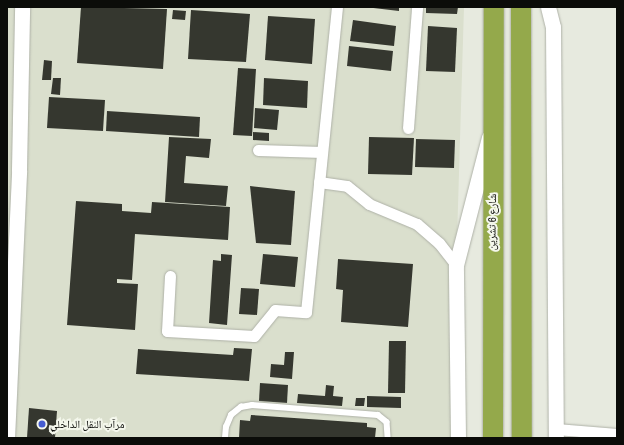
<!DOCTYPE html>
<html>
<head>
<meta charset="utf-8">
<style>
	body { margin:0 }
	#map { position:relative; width:624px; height:445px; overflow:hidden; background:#e7eadf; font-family:"Archivo Narrow","Noto Naskh Arabic",sans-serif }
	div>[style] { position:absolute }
	.built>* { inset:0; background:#dadfcd }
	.building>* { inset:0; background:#35372f }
	.roads { filter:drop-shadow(0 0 1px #aeb1a7) drop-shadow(0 0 1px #aeb1a7) }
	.lane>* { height:5.5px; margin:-2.75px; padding:0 2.75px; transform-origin:2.75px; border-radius:2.75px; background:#fff }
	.street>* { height:11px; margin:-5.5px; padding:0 5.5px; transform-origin:5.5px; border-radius:5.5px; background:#fff }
	.secondary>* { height:15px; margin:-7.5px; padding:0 7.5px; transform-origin:7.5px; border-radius:7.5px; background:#fff }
	.highway>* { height:20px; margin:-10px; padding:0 10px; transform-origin:10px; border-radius:10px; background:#94a94b }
	.dots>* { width:11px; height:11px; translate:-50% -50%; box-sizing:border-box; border:2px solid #f4f7ec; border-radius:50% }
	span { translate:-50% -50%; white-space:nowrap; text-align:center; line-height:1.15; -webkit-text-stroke:4px #f4f7ec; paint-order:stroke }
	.street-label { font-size:11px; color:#0b0c09 }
	.poi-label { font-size:11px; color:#0b0c09 }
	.left { translate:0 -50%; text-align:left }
	.frame { position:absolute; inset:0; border:8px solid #0b0c09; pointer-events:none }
</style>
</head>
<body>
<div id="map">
	<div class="built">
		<i style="clip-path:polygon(7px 7px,464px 7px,451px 438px,7px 438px)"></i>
	</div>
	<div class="building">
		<i style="clip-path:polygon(81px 7px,167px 9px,163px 69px,77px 63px)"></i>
		<i style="clip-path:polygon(365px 7px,399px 7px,399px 11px)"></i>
		<i style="clip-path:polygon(426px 7px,458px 7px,457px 14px,426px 13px)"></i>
		<i style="clip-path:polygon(173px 10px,186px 11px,185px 20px,172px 19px)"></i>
		<i style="clip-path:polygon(191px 10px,250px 14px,246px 62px,188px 59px)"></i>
		<i style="clip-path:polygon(268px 16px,315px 19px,312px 64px,265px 60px)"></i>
		<i style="clip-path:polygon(353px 20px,396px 26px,394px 46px,350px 41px)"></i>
		<i style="clip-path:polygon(428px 26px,457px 28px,455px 72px,426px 71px)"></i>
		<i style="clip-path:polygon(349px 46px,393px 51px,391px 71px,347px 66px)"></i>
		<i style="clip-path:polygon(44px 60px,52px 61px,51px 80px,42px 80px)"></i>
		<i style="clip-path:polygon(238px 68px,256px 69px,252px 136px,233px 135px)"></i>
		<i style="clip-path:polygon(53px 78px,61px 78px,60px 95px,51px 94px)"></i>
		<i style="clip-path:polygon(264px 78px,308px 81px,307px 108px,263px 105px)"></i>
		<i style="clip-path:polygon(49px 97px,105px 100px,103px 131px,47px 128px)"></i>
		<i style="clip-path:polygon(255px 108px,279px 110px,277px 130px,254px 128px)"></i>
		<i style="clip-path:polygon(107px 111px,200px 117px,199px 137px,106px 131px)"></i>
		<i style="clip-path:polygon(253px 132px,269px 133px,269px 141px,253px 140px)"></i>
		<i style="clip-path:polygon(169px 137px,211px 139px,209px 158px,186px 156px,184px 183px,228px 186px,226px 206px,165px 202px)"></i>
		<i style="clip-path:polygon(369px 137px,414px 138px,412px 175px,368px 174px)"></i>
		<i style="clip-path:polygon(416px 139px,455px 140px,454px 168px,415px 167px)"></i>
		<i style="clip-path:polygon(250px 186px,295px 191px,291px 245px,256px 243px)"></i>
		<i style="clip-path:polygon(76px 201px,122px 204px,122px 211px,151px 213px,152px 202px,230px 207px,228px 240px,135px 234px,132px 280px,117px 279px,117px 283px,138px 284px,135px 330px,67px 325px)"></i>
		<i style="clip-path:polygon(221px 254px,232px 255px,227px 325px,209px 323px,213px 260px,221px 261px)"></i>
		<i style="clip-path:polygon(263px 254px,298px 257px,295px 287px,260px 284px)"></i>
		<i style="clip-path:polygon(338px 259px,413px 264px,408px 327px,341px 322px,343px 290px,336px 289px)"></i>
		<i style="clip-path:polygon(241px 288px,259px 289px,257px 315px,239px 314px)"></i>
		<i style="clip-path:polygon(389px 341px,406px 341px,405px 393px,388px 393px)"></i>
		<i style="clip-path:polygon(234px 348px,252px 349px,249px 381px,136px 374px,138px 349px,233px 355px)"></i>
		<i style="clip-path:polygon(285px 352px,294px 352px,292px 379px,270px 377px,271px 364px,284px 365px)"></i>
		<i style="clip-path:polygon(260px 383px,288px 385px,287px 403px,259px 401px)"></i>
		<i style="clip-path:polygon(326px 385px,334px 386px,333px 396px,343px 397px,342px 406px,297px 403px,298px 394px,325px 396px)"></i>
		<i style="clip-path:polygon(367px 396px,401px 397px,401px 408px,367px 407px)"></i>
		<i style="clip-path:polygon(356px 398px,365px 398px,364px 406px,355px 406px)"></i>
		<i style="clip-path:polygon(29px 408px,57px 411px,55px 438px,27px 438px)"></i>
		<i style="clip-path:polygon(251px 415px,367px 423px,367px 427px,376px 428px,375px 438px,239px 438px,240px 420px,250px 421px)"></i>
	</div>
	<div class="roads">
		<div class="lane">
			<i style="left:225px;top:438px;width:11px;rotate:-85deg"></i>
			<i style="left:226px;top:427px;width:13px;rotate:-67deg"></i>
			<i style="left:231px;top:415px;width:13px;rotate:-39deg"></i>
			<i style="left:241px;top:407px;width:11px;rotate:-10deg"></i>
			<i style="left:252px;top:405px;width:126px;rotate:4.5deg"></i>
			<i style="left:378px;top:415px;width:11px;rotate:38deg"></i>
			<i style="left:387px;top:422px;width:16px;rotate:86deg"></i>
		</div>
		<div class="street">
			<i style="left:408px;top:128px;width:121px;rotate:-85.7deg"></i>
			<i style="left:258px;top:150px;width:64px;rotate:1.8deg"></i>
			<i style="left:319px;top:182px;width:28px;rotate:8deg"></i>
			<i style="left:347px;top:186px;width:28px;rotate:39deg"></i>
			<i style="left:369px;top:204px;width:52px;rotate:22.6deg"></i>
			<i style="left:417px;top:224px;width:29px;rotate:41deg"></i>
			<i style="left:439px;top:243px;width:28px;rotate:52deg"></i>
			<i style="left:170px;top:276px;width:55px;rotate:93.1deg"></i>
			<i style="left:167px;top:331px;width:87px;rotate:3.3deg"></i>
			<i style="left:254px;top:336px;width:33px;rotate:-51deg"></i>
			<i style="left:275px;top:310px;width:31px;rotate:4deg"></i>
			<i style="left:306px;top:312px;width:307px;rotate:-84.2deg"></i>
			<i style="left:556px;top:429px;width:61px;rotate:4.7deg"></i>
		</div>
		<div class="secondary">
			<i style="left:548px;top:7px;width:21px;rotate:76deg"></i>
			<i style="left:553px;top:27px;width:411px;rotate:89.6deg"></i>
			<i style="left:7px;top:438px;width:268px;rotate:-87.4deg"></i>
			<i style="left:19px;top:170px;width:163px;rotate:-88.9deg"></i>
			<i style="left:458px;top:438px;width:173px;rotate:-90.7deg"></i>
			<i style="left:456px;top:265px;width:132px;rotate:-75.5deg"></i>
		</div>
		<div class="highway">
			<i style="left:521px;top:7px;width:431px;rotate:89.9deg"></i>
			<i style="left:493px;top:438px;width:431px;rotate:-89.9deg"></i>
		</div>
	</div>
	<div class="dots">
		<i style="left:42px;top:424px;background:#465dd1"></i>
	</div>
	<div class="street-label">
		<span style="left:492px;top:222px;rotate:-89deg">شارع 6 تشرين</span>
	</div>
	<div class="poi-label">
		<span class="left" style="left:50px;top:424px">مرآب النقل الداخلي</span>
	</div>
	<div class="frame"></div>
</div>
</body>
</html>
